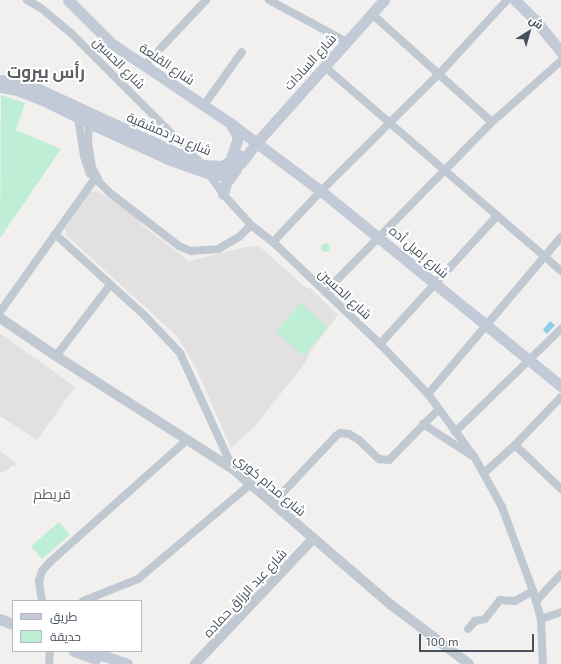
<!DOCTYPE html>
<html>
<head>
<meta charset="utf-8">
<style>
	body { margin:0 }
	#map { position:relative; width:561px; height:664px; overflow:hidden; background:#f2efef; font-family:"Exo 2",Cairo,sans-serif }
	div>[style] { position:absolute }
	.education>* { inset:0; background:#e2e0e1 }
	.green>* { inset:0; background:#beeed6 }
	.round { border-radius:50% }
	.water>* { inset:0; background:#8ccdeb }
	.minor>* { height:8px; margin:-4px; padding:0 4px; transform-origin:4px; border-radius:4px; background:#c0c8d1 }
	.tertiary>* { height:10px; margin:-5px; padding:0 5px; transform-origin:5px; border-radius:5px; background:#c0c8d1 }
	.secondary>* { height:11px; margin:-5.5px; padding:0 5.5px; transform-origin:5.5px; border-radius:5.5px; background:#c2cad8 }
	span { translate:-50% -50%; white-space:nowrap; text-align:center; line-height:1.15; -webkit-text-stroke:4px #fff; paint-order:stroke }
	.street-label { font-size:13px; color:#47505c }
	.neighbourhood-label { font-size:14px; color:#5c5f64 }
	.district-label { font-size:17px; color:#5c5f64; font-weight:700 }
	.legend { position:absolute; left:12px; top:600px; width:130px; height:52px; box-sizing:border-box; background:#fff; border:1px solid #b5b9be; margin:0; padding:5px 7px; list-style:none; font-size:12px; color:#47505c }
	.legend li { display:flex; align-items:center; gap:8px; height:20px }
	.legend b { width:20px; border:1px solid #b5b9be }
	.north { position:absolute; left:509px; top:12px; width:40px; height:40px; -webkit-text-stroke:3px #fff; paint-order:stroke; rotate:37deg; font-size:11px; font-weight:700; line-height:16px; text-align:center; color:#47505c }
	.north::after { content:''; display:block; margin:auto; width:14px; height:18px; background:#47505c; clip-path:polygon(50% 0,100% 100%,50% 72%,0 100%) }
	.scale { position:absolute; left:419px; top:634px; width:115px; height:18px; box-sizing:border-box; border:2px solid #47505c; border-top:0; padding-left:5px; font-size:12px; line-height:14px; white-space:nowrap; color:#47505c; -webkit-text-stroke:3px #fff; paint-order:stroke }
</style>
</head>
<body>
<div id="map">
	<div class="education">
		<i style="clip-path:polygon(97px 191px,141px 218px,142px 225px,189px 261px,246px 247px,259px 246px,305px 287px,311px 289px,338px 315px,318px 341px,309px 354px,306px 362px,255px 426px,231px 448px,195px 366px,177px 336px,66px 235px,65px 228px,90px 192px)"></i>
		<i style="clip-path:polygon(0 333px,75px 387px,37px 440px,0 416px)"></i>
		<i style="clip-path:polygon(0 451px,18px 465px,11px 466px,8px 470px,0 473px)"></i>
	</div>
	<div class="green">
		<i style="clip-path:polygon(1px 95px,25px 103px,16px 130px,61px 149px,0 238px)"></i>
		<i class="round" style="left:320.5px;top:242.5px;width:9px;height:9px"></i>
		<i style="clip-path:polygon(300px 303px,328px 327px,304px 356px,276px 332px)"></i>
		<i style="clip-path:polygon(59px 522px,70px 535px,42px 559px,31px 546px)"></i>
	</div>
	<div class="water">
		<i style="clip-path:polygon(550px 321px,555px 325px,547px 334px,543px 330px)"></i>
	</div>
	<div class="minor">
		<i style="left:27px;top:0;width:16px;rotate:30deg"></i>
		<i style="left:41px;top:8px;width:39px;rotate:40deg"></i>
		<i style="left:71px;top:33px;width:181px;rotate:45deg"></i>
		<i style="left:269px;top:0;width:89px;rotate:28.3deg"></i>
		<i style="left:372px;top:14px;width:161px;rotate:42deg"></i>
		<i style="left:144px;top:66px;width:91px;rotate:-46.8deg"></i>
		<i style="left:325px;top:67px;width:312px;rotate:40.8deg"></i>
		<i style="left:204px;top:105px;width:65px;rotate:-54.4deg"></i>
		<i style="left:78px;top:118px;width:38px;rotate:81deg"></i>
		<i style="left:84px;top:156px;width:19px;rotate:72deg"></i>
		<i style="left:89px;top:123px;width:19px;rotate:93deg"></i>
		<i style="left:88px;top:142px;width:25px;rotate:81deg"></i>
		<i style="left:92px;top:167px;width:18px;rotate:63deg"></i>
		<i style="left:100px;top:183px;width:14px;rotate:45deg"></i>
		<i style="left:110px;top:193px;width:87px;rotate:37.5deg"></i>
		<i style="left:179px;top:246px;width:13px;rotate:23deg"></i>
		<i style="left:191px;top:251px;width:27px;rotate:-4deg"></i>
		<i style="left:218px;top:249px;width:24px;rotate:-30deg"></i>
		<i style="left:239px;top:237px;width:17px;rotate:-45deg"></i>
		<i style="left:208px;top:172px;width:27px;rotate:56deg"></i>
		<i style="left:223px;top:194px;width:42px;rotate:47.9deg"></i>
		<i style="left:251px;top:225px;width:28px;rotate:38deg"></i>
		<i style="left:273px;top:242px;width:148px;rotate:43.6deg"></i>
		<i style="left:380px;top:344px;width:69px;rotate:46.2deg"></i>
		<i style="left:428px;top:394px;width:79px;rotate:53.7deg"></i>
		<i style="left:475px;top:458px;width:56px;rotate:61.1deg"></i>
		<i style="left:502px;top:507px;width:90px;rotate:69.7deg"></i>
		<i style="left:533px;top:591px;width:29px;rotate:74deg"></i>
		<i style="left:541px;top:619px;width:45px;rotate:87.5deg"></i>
		<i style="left:55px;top:234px;width:122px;rotate:42.3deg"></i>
		<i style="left:145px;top:316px;width:51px;rotate:46.6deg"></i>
		<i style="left:180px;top:353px;width:128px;rotate:65.4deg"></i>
		<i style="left:273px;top:242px;width:70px;rotate:-46.7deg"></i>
		<i style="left:321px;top:191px;width:166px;rotate:-44.8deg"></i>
		<i style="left:439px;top:74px;width:100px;rotate:-47.4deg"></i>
		<i style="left:325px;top:292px;width:238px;rotate:-45.5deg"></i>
		<i style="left:492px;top:122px;width:92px;rotate:-41.5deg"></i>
		<i style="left:0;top:312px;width:166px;rotate:-54.6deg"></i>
		<i style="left:380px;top:344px;width:173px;rotate:-47.6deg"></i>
		<i style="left:56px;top:356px;width:89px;rotate:-52.7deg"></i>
		<i style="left:428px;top:394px;width:206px;rotate:-49.7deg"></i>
		<i style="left:423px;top:424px;width:57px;rotate:32.9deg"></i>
		<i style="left:455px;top:432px;width:148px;rotate:-44.2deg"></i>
		<i style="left:515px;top:445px;width:64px;rotate:43.7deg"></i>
		<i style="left:484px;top:473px;width:42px;rotate:-42.1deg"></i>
		<i style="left:515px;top:445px;width:66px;rotate:-46.2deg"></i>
		<i style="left:273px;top:503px;width:92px;rotate:-46.8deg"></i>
		<i style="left:336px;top:436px;width:5px;rotate:-37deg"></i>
		<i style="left:340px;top:433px;width:9px;rotate:6deg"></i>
		<i style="left:349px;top:434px;width:12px;rotate:31deg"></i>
		<i style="left:359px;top:440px;width:28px;rotate:44deg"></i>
		<i style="left:379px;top:459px;width:10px;rotate:6deg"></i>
		<i style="left:389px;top:460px;width:71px;rotate:-45.6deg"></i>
		<i style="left:42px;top:601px;width:20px;rotate:-99deg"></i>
		<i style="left:39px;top:581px;width:10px;rotate:-73deg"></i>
		<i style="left:42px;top:571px;width:12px;rotate:-48deg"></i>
		<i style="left:50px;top:562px;width:183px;rotate:-41.7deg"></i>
		<i style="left:83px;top:601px;width:59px;rotate:-21.8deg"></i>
		<i style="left:138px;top:579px;width:148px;rotate:-40.1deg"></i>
		<i style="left:536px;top:601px;width:37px;rotate:-47deg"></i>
		<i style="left:541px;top:619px;width:21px;rotate:-19deg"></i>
		<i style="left:468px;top:629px;width:11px;rotate:-49deg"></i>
		<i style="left:475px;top:621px;width:10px;rotate:-11deg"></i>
		<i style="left:485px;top:619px;width:24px;rotate:-52deg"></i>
		<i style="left:500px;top:600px;width:15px;rotate:4deg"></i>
		<i style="left:515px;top:601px;width:21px;rotate:-29deg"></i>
		<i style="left:49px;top:664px;width:13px;rotate:-86deg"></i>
	</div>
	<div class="tertiary">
		<i style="left:0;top:318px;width:68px;rotate:34.2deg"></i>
		<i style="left:56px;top:356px;width:210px;rotate:32.6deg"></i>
		<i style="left:233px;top:469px;width:207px;rotate:40.7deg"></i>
		<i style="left:390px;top:604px;width:99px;rotate:37.2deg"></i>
		<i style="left:195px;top:664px;width:172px;rotate:-46.7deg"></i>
	</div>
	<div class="secondary">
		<i style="left:68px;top:0;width:61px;rotate:45deg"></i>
		<i style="left:111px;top:43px;width:143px;rotate:33.9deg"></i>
		<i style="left:230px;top:123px;width:114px;rotate:36.8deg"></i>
		<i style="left:321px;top:191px;width:309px;rotate:39.1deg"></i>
		<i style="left:515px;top:0;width:30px;rotate:45deg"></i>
		<i style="left:536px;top:21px;width:40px;rotate:51deg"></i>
		<i style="left:2px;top:80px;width:16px;rotate:7deg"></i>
		<i style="left:18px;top:82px;width:15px;rotate:16deg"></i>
		<i style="left:32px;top:86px;width:188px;rotate:24.8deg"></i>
		<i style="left:203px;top:165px;width:19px;rotate:3deg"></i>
		<i style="left:222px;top:166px;width:20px;rotate:-33deg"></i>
		<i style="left:0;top:87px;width:17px;rotate:10deg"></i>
		<i style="left:17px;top:90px;width:30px;rotate:21deg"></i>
		<i style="left:45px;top:101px;width:49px;rotate:26.6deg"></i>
		<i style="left:89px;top:123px;width:87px;rotate:24.5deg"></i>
		<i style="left:168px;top:159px;width:45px;rotate:19.7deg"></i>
		<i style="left:210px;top:174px;width:11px;rotate:5deg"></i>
		<i style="left:221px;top:175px;width:23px;rotate:-31deg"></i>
		<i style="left:241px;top:163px;width:26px;rotate:-53deg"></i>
		<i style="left:257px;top:142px;width:191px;rotate:-48.2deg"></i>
		<i style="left:230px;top:161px;width:21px;rotate:-71deg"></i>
		<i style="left:237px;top:141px;width:6px;rotate:-90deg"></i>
		<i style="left:237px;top:135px;width:12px;rotate:-121deg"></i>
		<i style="left:223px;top:194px;width:11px;rotate:-75deg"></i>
		<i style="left:226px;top:183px;width:17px;rotate:-54deg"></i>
		<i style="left:0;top:619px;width:14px;rotate:21deg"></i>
		<i style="left:74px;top:651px;width:23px;rotate:20deg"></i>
		<i style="left:90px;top:651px;width:39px;rotate:19deg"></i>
	</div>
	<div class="street-label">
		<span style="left:310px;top:62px;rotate:-48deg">شارع السادات</span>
		<span style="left:119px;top:63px;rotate:45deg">شارع الحسين</span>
		<span style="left:167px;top:64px;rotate:34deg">شارع القلعة</span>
		<span style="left:169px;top:134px;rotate:23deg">شارع بدر دمشقية</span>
		<span style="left:419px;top:252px;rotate:40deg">شارع إميل أده</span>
		<span style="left:345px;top:294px;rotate:43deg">شارع الحسين</span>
		<span style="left:270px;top:485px;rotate:40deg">شارع مدام كوري</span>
		<span style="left:245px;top:593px;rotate:-47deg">شارع عبد الرزاق حماده</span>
	</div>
	<div class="neighbourhood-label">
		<span style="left:52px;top:494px">قريطم</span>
	</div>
	<div class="district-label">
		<span style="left:46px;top:72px">رأس بيروت</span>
	</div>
	<ul class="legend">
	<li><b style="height:5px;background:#c2cad8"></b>طريق</li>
	<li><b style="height:11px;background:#beeed6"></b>حديقة</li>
	</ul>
	<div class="north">ش</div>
	<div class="scale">100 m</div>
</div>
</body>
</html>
